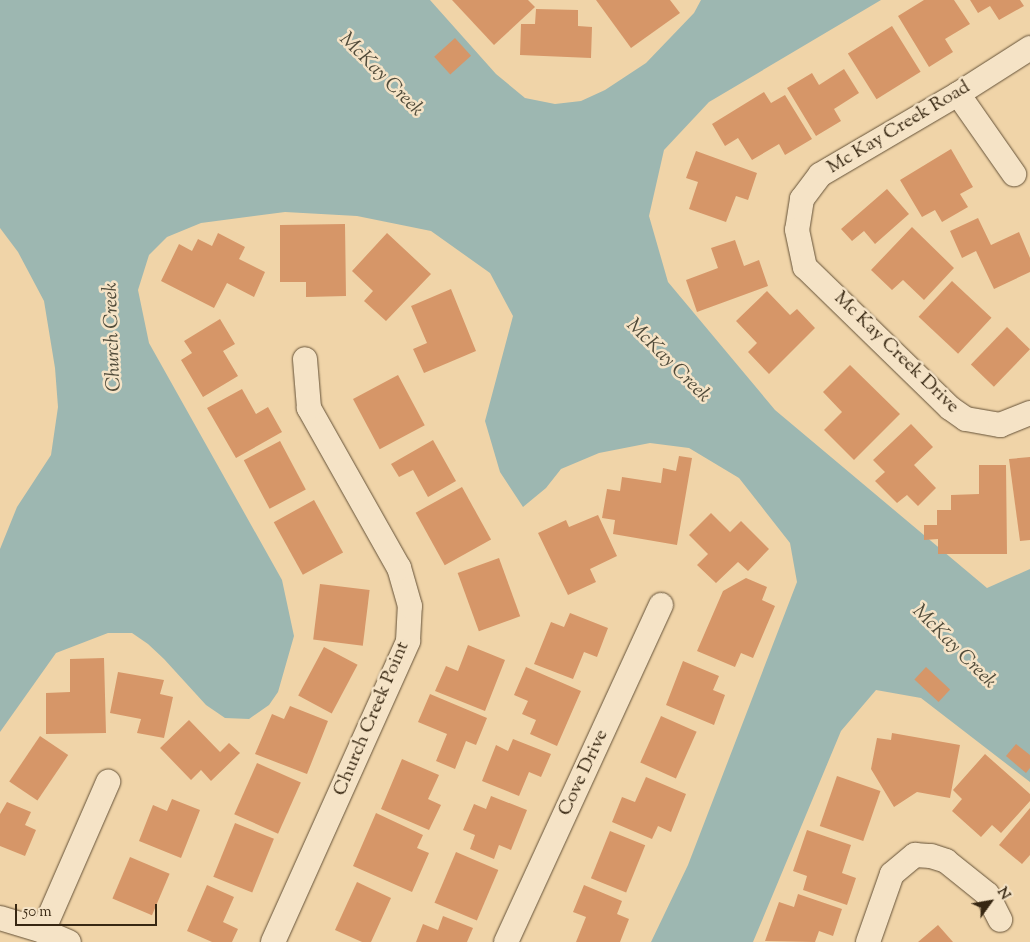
<!DOCTYPE html>
<style>
body{margin:0}
#map{position:relative;width:1030px;height:942px;overflow:hidden;background:#f0d4a8;font-family:"Sorts Mill Goudy",serif}
div>[style]{position:absolute}
.water>*{inset:0;background:#9db7b1}
.building>*{inset:0;background:#d69668;transform-origin:0 0}
.roads{filter:drop-shadow(0 0 1px #655238) drop-shadow(0 0 1px #655238)}
.minor>*{height:24px;margin:-12px;padding:0 12px;transform-origin:12px;border-radius:12px;background:#f5e3c6}
span{translate:-50% -50%;white-space:nowrap;text-align:center;line-height:1.15;-webkit-text-stroke:5px #f5e3c6;paint-order:stroke}
.street-label{font-size:19px;color:#372712}
.water-label{font-size:20px;color:#504b3a;font-style:italic}
.north{position:absolute;left:965px;top:877px;width:50px;height:50px;-webkit-text-stroke:4px #f5e3c6;paint-order:stroke;rotate:58deg;font-size:14px;font-weight:700;line-height:20px;text-align:center;color:#372712}
.north::after{content:'';display:block;margin:auto;width:18px;height:22px;background:#372712;clip-path:polygon(50% 0,100% 100%,50% 72%,0 100%)}
.scale{position:absolute;left:15px;top:904px;width:142px;height:22px;box-sizing:border-box;border:2px solid #372712;border-top:0;padding-left:6px;font-size:15px;line-height:18px;white-space:nowrap;color:#372712;-webkit-text-stroke:4px #f5e3c6;paint-order:stroke}
</style>
<div id="map">
<div class="water">
<div style="clip-path:polygon(0 0,430px 0,496px 74px,525px 98px,555px 104px,581px 101px,605px 90px,646px 63px,694px 13px,701px 0,881px 0,709px 102px,664px 150px,649px 216px,668px 282px,775px 410px,987px 588px,1030px 569px,1030px 782px,921px 698px,876px 690px,841px 731px,753px 942px,651px 942px,688px 865px,797px 582px,790px 543px,739px 478px,689px 448px,650px 443px,599px 453px,561px 469px,546px 488px,523px 507px,500px 472px,485px 421px,513px 316px,490px 273px,431px 231px,357px 216px,285px 212px,201px 223px,167px 237px,149px 255px,138px 290px,149px 343px,282px 580px,294px 636px,278px 692px,269px 705px,249px 719px,225px 718px,206px 705px,164px 659px,148px 644px,132px 633px,108px 633px,56px 653px,0 732px,0 549px,17px 507px,51px 455px,58px 407px,55px 368px,44px 301px,18px 252px,0 228px)"></div>
</div>
<div class="building">
<div style="clip-path:polygon(452px 0,528px 0,535px 7px,494px 45px)"></div>
<div style="clip-path:polygon(596px 0,670px 0,680px 13px,631px 48px)"></div>
<div style="clip-path:polygon(924px 0,954px 0,970px 24px,945px 39px,953px 52px,929px 67px,898px 16px)"></div>
<div style="clip-path:polygon(970px 0,1020px 0,1024px 6px,999px 20px,990px 6px,978px 13px)"></div>
<div style="clip-path:polygon(536px 9px,578px 10px,578px 26px,592px 27px,591px 58px,520px 55px,521px 24px,535px 24px)"></div>
<div style="left:892px;top:26px;width:54px;height:52px;rotate:58deg"></div>
<div style="left:455px;top:38px;width:24px;height:28px;rotate:48deg"></div>
<div style="clip-path:polygon(844px 69px,859px 93px,834px 109px,841px 121px,816px 136px,787px 88px,812px 73px,819px 85px)"></div>
<div style="clip-path:polygon(764px 92px,771px 103px,785px 95px,812px 139px,785px 155px,779px 144px,752px 160px,738px 138px,725px 146px,712px 124px)"></div>
<div style="clip-path:polygon(951px 149px,973px 187px,960px 194px,968px 207px,942px 222px,935px 210px,922px 217px,900px 180px)"></div>
<div style="clip-path:polygon(696px 151px,757px 173px,748px 200px,736px 196px,726px 222px,689px 209px,698px 182px,686px 178px)"></div>
<div style="clip-path:polygon(887px 189px,909px 214px,875px 244px,864px 231px,852px 241px,841px 229px)"></div>
<div style="clip-path:polygon(978px 218px,991px 245px,1019px 232px,1030px 258px,1030px 272px,994px 289px,976px 251px,962px 258px,950px 231px)"></div>
<div style="clip-path:polygon(345px 224px,346px 296px,306px 297px,306px 282px,280px 282px,280px 225px)"></div>
<div style="clip-path:polygon(912px 227px,954px 268px,924px 300px,903px 280px,892px 290px,871px 270px)"></div>
<div style="clip-path:polygon(218px 233px,245px 247px,239px 259px,265px 272px,254px 297px,227px 283px,214px 308px,161px 281px,179px 244px,192px 251px,198px 239px,212px 246px)"></div>
<div style="clip-path:polygon(387px 233px,431px 274px,386px 321px,364px 301px,373px 291px,352px 271px)"></div>
<div style="clip-path:polygon(735px 240px,744px 266px,759px 260px,768px 286px,697px 312px,686px 280px,718px 268px,711px 248px)"></div>
<div style="left:952px;top:281px;width:54px;height:49px;rotate:43deg"></div>
<div style="clip-path:polygon(451px 289px,476px 351px,424px 373px,413px 349px,427px 343px,411px 306px)"></div>
<div style="clip-path:polygon(767px 291px,790px 315px,797px 309px,815px 328px,769px 374px,748px 352px,757px 343px,736px 321px)"></div>
<div style="clip-path:polygon(220px 319px,235px 344px,223px 351px,238px 376px,203px 397px,181px 360px,192px 353px,184px 341px)"></div>
<div style="left:1007px;top:327px;width:32px;height:52px;rotate:44deg"></div>
<div style="clip-path:polygon(850px 365px,900px 414px,854px 460px,824px 430px,842px 412px,823px 392px)"></div>
<div style="left:398px;top:375px;width:57px;height:51px;rotate:62deg"></div>
<div style="clip-path:polygon(242px 389px,256px 414px,268px 407px,282px 432px,236px 458px,207px 408px)"></div>
<div style="clip-path:polygon(911px 424px,933px 447px,914px 465px,936px 488px,918px 506px,907px 495px,897px 503px,875px 481px,885px 472px,873px 460px)"></div>
<div style="clip-path:polygon(433px 440px,456px 481px,428px 497px,413px 470px,399px 477px,391px 464px)"></div>
<div style="left:280px;top:441px;width:55px;height:41px;rotate:62deg"></div>
<div style="clip-path:polygon(679px 456px,692px 458px,677px 545px,613px 534px,615px 520px,602px 518px,607px 489px,620px 491px,622px 477px,661px 483px,663px 468px,676px 471px)"></div>
<div style="clip-path:polygon(1030px 457px,1030px 540px,1020px 541px,1009px 459px)"></div>
<div style="clip-path:polygon(979px 465px,1006px 465px,1007px 554px,938px 554px,938px 539px,924px 540px,924px 525px,937px 525px,937px 510px,951px 510px,951px 495px,979px 494px)"></div>
<div style="left:462px;top:487px;width:60px;height:53px;rotate:61deg"></div>
<div style="left:314px;top:500px;width:60px;height:46px;rotate:61deg"></div>
<div style="clip-path:polygon(711px 513px,730px 532px,741px 521px,769px 549px,748px 571px,738px 562px,716px 583px,697px 565px,708px 554px,689px 535px)"></div>
<div style="clip-path:polygon(598px 515px,617px 556px,590px 569px,596px 582px,568px 595px,538px 533px,566px 520px,569px 527px)"></div>
<div style="left:499px;top:558px;width:62px;height:44px;rotate:70deg"></div>
<div style="clip-path:polygon(746px 578px,767px 587px,762px 600px,775px 606px,753px 658px,741px 653px,735px 667px,697px 651px,723px 591px)"></div>
<div style="left:320px;top:584px;width:50px;height:56px;rotate:7deg"></div>
<div style="clip-path:polygon(570px 613px,608px 628px,597px 657px,584px 652px,573px 679px,534px 664px,551px 622px,564px 627px)"></div>
<div style="clip-path:polygon(468px 645px,505px 660px,485px 711px,435px 691px,446px 666px,458px 671px)"></div>
<div style="left:324px;top:647px;width:38px;height:55px;rotate:28deg"></div>
<div style="clip-path:polygon(104px 658px,106px 733px,46px 734px,46px 693px,70px 692px,70px 659px)"></div>
<div style="clip-path:polygon(683px 661px,719px 676px,713px 690px,725px 695px,714px 725px,666px 705px)"></div>
<div style="clip-path:polygon(526px 667px,581px 691px,557px 746px,530px 734px,536px 720px,522px 714px,528px 701px,514px 695px)"></div>
<div style="left:926px;top:667px;width:33px;height:17px;rotate:43deg"></div>
<div style="clip-path:polygon(118px 672px,164px 680px,160px 694px,173px 697px,164px 738px,137px 733px,141px 719px,110px 713px)"></div>
<div style="clip-path:polygon(430px 694px,487px 718px,476px 745px,466px 741px,455px 769px,436px 761px,447px 734px,418px 722px)"></div>
<div style="clip-path:polygon(290px 706px,328px 721px,307px 774px,255px 754px,272px 714px,284px 719px)"></div>
<div style="left:661px;top:716px;width:39px;height:51px;rotate:24deg"></div>
<div style="clip-path:polygon(189px 720px,220px 752px,229px 743px,240px 753px,211px 781px,201px 770px,191px 780px,160px 748px)"></div>
<div style="clip-path:polygon(892px 733px,960px 745px,950px 798px,917px 792px,894px 807px,871px 769px,877px 738px,891px 740px)"></div>
<div style="left:40px;top:736px;width:34px;height:55px;rotate:34deg"></div>
<div style="clip-path:polygon(513px 739px,551px 754px,541px 777px,529px 772px,519px 796px,482px 781px,496px 745px,508px 751px)"></div>
<div style="clip-path:polygon(1016px 744px,1030px 755px,1030px 768px,1026px 773px,1006px 756px)"></div>
<div style="clip-path:polygon(985px 754px,1030px 794px,1030px 801px,1001px 833px,992px 825px,981px 837px,952px 811px,962px 799px,953px 790px)"></div>
<div style="clip-path:polygon(402px 759px,439px 775px,428px 799px,441px 805px,429px 830px,381px 809px)"></div>
<div style="left:257px;top:763px;width:48px;height:56px;rotate:24deg"></div>
<div style="left:837px;top:776px;width:46px;height:53px;rotate:19deg"></div>
<div style="clip-path:polygon(646px 777px,686px 794px,671px 832px,658px 826px,652px 839px,612px 822px,622px 797px,635px 802px)"></div>
<div style="clip-path:polygon(491px 796px,527px 810px,511px 850px,499px 845px,494px 859px,470px 849px,475px 835px,463px 830px,474px 804px,486px 809px)"></div>
<div style="clip-path:polygon(172px 799px,200px 810px,181px 858px,139px 841px,153px 805px,167px 811px)"></div>
<div style="clip-path:polygon(7px 802px,31px 812px,25px 825px,36px 830px,25px 856px,0 846px,0 814px)"></div>
<div style="clip-path:polygon(1030px 808px,1030px 855px,1022px 864px,999px 845px)"></div>
<div style="clip-path:polygon(376px 813px,423px 835px,417px 848px,429px 853px,412px 892px,353px 866px)"></div>
<div style="left:235px;top:823px;width:42px;height:58px;rotate:22deg"></div>
<div style="clip-path:polygon(807px 830px,851px 845px,842px 873px,856px 878px,847px 905px,803px 890px,807px 876px,793px 871px)"></div>
<div style="left:610px;top:831px;width:38px;height:51px;rotate:22deg"></div>
<div style="left:456px;top:852px;width:46px;height:55px;rotate:23deg"></div>
<div style="left:130px;top:857px;width:43px;height:45px;rotate:23deg"></div>
<div style="clip-path:polygon(357px 882px,391px 898px,371px 942px,362px 942px,335px 930px)"></div>
<div style="clip-path:polygon(207px 885px,234px 897px,223px 922px,238px 929px,232px 942px,212px 942px,187px 931px)"></div>
<div style="clip-path:polygon(584px 885px,622px 901px,617px 914px,629px 919px,620px 942px,576px 942px,586px 917px,573px 912px)"></div>
<div style="clip-path:polygon(798px 894px,842px 909px,833px 936px,819px 931px,815px 942px,765px 941px,779px 902px,794px 907px)"></div>
<div style="clip-path:polygon(443px 916px,473px 928px,467px 942px,416px 942px,423px 924px,438px 930px)"></div>
<div style="clip-path:polygon(938px 925px,953px 942px,918px 942px)"></div>
</div>
<div class="roads">
<div class="minor">
<div style="left:1030px;top:48px;width:85px;rotate:147.4deg"></div>
<div style="left:958px;top:94px;width:160px;rotate:149.6deg"></div>
<div style="left:820px;top:175px;width:30px;rotate:127deg"></div>
<div style="left:802px;top:199px;width:31px;rotate:99deg"></div>
<div style="left:797px;top:230px;width:38px;rotate:78deg"></div>
<div style="left:805px;top:267px;width:202px;rotate:44.2deg"></div>
<div style="left:950px;top:408px;width:19px;rotate:35deg"></div>
<div style="left:966px;top:419px;width:35px;rotate:10deg"></div>
<div style="left:1000px;top:425px;width:32px;rotate:-22deg"></div>
<div style="left:958px;top:94px;width:98px;rotate:55deg"></div>
<div style="left:0;top:918px;width:45px;rotate:16.8deg"></div>
<div style="left:43px;top:931px;width:28px;rotate:23deg"></div>
<div style="left:43px;top:931px;width:163px;rotate:-66.4deg"></div>
<div style="left:273px;top:942px;width:330px;rotate:-65.8deg"></div>
<div style="left:408px;top:641px;width:35px;rotate:-87deg"></div>
<div style="left:410px;top:606px;width:40px;rotate:-106deg"></div>
<div style="left:399px;top:568px;width:184px;rotate:-119.4deg"></div>
<div style="left:309px;top:408px;width:49px;rotate:-94.7deg"></div>
<div style="left:506px;top:942px;width:371px;rotate:-65.3deg"></div>
<div style="left:868px;top:942px;width:72px;rotate:-70.6deg"></div>
<div style="left:892px;top:874px;width:30px;rotate:-40deg"></div>
<div style="left:915px;top:855px;width:16px;rotate:4deg"></div>
<div style="left:931px;top:856px;width:16px;rotate:18deg"></div>
<div style="left:946px;top:861px;width:53px;rotate:38.8deg"></div>
<div style="left:987px;top:894px;width:29px;rotate:63deg"></div>
</div>
</div>
<div class="street-label">
<span style="left:899px;top:128px;rotate:-31deg">Mc Kay Creek Road</span>
<span style="left:896px;top:353px;rotate:44deg">Mc Kay Creek Drive</span>
<span style="left:372px;top:719px;rotate:-67deg">Church Creek Point</span>
<span style="left:584px;top:773px;rotate:-65deg">Cove Drive</span>
</div>
<div class="water-label">
<span style="left:381px;top:75px;rotate:45deg">McKay Creek</span>
<span style="left:113px;top:337px;rotate:-92deg">Church Creek</span>
<span style="left:668px;top:361px;rotate:45deg">McKay Creek</span>
<span style="left:954px;top:647px;rotate:45deg">McKay Creek</span>
</div>
<div class="north">N</div>
<div class="scale">50 m</div>
</div>
